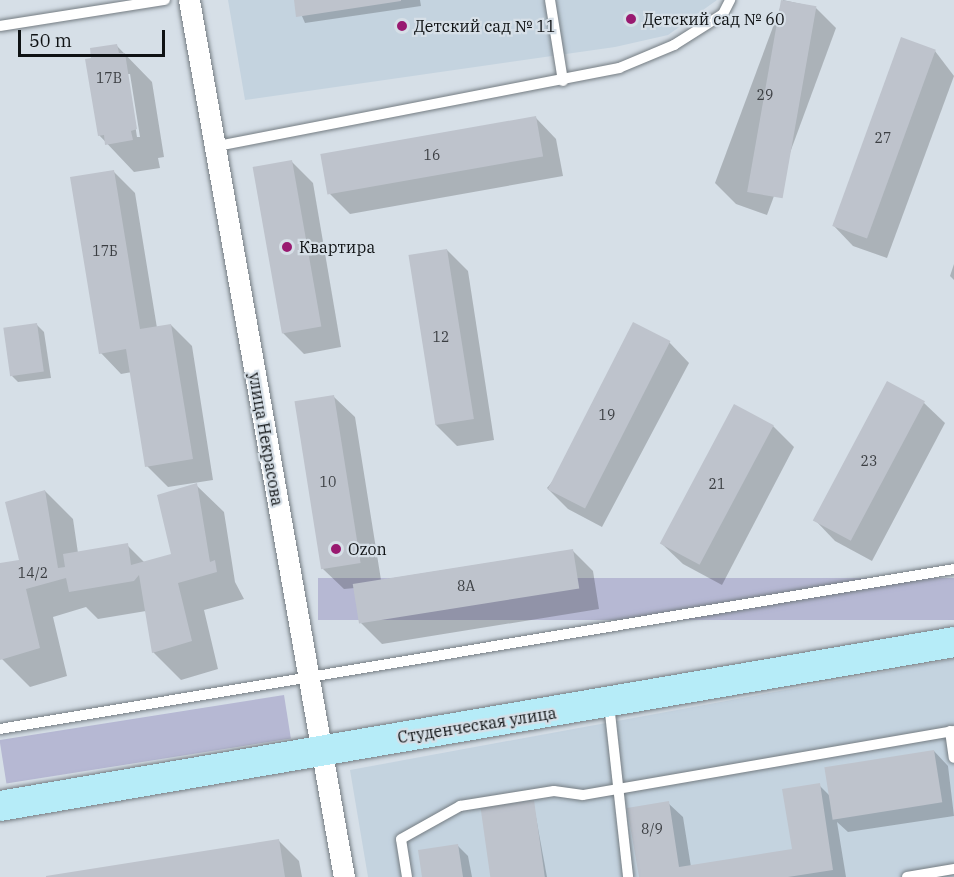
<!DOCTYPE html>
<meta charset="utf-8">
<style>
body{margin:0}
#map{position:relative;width:954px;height:877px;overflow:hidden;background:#d6dfe7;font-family:"IBM Plex Serif",serif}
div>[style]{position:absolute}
.built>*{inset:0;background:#c4d3df}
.green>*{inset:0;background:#b6b8d3;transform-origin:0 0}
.shadow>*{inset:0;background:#0003}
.building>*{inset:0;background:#bec3cc;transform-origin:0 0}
.roads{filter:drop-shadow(0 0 2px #747c82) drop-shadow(0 0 2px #747c82)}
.lane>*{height:10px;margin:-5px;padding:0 5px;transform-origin:5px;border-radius:5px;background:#fff}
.street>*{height:21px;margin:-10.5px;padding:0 10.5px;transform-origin:10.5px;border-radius:10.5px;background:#fff}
.secondary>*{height:30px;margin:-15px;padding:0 15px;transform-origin:15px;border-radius:15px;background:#b6ecf8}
.dots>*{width:16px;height:16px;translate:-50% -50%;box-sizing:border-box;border:3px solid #d6dfe7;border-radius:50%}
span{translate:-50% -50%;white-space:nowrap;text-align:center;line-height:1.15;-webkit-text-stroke:4.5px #d6dfe7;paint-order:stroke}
.number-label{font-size:14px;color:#3b3e42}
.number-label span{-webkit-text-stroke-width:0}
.poi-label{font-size:16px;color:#0f1214}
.left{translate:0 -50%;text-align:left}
.street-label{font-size:16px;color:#0f1214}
.scale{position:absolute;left:18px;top:30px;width:147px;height:27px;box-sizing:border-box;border:3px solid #0f1214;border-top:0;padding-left:8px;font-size:18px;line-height:21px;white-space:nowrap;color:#0f1214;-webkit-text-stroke:4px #d6dfe7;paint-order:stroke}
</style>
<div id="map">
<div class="built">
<div style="clip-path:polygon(228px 0,717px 0,668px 35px,615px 47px,245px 100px)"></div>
<div style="clip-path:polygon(954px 659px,954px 877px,368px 877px,350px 770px)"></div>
</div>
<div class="green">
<div style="left:954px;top:578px;width:42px;height:636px;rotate:90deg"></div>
<div style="left:284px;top:695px;width:44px;height:288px;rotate:81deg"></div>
</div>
<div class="shadow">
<div style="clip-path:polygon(295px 0,420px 0,421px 6px,305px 23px)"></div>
<div style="clip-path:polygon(783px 0,815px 7px,836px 28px,767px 215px,736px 204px,715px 183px)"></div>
<div style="clip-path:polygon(evenodd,117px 46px,152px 82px,164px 157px,158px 158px,160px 168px,134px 172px,99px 135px,117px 46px,127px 74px,130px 74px,140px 137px,137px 137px,127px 74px)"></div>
<div style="clip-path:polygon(935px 51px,954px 76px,887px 258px,853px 246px,833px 225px)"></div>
<div style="clip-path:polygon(536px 118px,556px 139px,563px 176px,350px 214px,329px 193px)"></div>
<div style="clip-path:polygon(292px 162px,313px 183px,341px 347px,304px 354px,283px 333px)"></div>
<div style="clip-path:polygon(114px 172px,135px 193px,157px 328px,171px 325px,192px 346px,213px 480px,168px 487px,147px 466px,132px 372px,121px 374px,101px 353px)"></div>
<div style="clip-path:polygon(447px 250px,468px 271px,494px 440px,457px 446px,436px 425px)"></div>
<div style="clip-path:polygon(954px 264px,954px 280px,950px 276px)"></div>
<div style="clip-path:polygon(37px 325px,44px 332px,51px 378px,18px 382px,11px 375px)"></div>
<div style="clip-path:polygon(669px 342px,689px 363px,602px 527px,568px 509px,547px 488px)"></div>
<div style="clip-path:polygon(888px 383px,924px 403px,945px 423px,872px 561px,835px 541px,815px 520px)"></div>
<div style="clip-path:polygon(334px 397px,355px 417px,381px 580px,572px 550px,593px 571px,599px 609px,382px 644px,361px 623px,355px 588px,344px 589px,323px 569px)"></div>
<div style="clip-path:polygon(734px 406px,773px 426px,794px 447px,722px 585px,683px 564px,662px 544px)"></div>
<div style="clip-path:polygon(196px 485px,224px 512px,235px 582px,244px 599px,204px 610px,218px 669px,181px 680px,153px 652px,146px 611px,98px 619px,86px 607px,53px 617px,67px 676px,30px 687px,2px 659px,0 565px,21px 561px,45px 491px,73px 519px,78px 553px,127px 545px,146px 564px,173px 555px)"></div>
<div style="clip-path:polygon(934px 751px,948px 766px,954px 816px,848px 832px,837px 822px,846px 877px,640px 877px,668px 803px,683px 817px,691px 867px,794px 851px,819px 785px,830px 796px)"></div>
<div style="clip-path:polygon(533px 801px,547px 877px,493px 877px)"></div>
<div style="clip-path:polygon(278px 840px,299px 861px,302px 877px,48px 877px)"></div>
<div style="clip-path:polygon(457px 845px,468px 856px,472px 877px,424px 877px)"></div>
</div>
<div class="building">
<div style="clip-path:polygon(294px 0,401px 0,401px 1px,296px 17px)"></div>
<div style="left:781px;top:0;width:36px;height:195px;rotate:10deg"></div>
<div style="left:901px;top:37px;width:37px;height:201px;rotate:20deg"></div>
<div style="clip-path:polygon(117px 44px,119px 53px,125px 53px,137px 129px,131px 131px,133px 140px,105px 145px,104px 135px,98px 136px,85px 59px,91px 58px,90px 48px)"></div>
<div style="left:536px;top:116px;width:41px;height:219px;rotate:80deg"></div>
<div style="left:292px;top:160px;width:169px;height:40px;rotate:80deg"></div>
<div style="clip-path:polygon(114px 170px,140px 329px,171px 324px,193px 459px,145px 467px,126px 349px,99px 354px,70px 177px)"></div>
<div style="left:447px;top:249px;width:172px;height:39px;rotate:81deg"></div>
<div style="left:633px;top:322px;width:42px;height:188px;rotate:27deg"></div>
<div style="left:37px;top:323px;width:49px;height:34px;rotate:82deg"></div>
<div style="left:887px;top:381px;width:43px;height:158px;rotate:28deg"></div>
<div style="left:334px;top:395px;width:170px;height:40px;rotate:81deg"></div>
<div style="left:734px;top:404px;width:45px;height:158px;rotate:28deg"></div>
<div style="clip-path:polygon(197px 483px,210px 562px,215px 560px,217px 572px,178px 583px,192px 641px,152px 653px,139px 575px,134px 581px,69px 592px,66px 578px,26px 589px,40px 648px,0 660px,0 563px,19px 560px,5px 502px,45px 490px,58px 568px,65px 567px,63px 554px,128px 543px,131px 565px,171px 554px,157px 495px)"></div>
<div style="left:573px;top:549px;width:40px;height:223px;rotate:81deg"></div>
<div style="left:934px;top:750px;width:53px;height:111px;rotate:81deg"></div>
<div style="clip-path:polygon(820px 783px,833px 870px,788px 877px,639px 877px,627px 808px,669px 801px,679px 867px,792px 849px,782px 789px)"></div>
<div style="left:534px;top:800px;width:78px;height:54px;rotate:82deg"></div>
<div style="clip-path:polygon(279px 839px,285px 877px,46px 877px,46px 876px)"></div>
<div style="clip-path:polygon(458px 844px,463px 877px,422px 877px,418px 850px)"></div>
</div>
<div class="roads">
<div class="lane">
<div style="left:550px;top:0;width:82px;rotate:80.9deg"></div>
<div style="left:0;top:26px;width:167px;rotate:-9deg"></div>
<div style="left:218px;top:146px;width:409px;rotate:-11deg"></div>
<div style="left:619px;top:68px;width:60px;rotate:-22.7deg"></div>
<div style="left:674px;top:45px;width:58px;rotate:-32.3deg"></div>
<div style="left:723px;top:14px;width:16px;rotate:-63deg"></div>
<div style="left:609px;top:704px;width:174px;rotate:83.7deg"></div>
<div style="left:0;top:729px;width:967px;rotate:-9.52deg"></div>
<div style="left:950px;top:731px;width:27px;rotate:82deg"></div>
<div style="left:407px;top:877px;width:38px;rotate:-99deg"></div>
<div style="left:401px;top:839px;width:68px;rotate:-29.2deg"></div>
<div style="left:460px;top:806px;width:95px;rotate:-9.1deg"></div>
<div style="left:554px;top:791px;width:29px;rotate:8deg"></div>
<div style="left:583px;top:795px;width:376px;rotate:-9.8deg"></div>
<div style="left:907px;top:877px;width:48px;rotate:-9.7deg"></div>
</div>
<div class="street">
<div style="left:189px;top:0;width:891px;rotate:79.98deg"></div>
</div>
<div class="secondary">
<div style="left:0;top:806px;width:968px;rotate:-9.75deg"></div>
</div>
</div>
<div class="dots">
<div style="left:631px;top:19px;background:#991970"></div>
<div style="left:402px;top:26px;background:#991970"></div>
<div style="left:287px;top:247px;background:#991970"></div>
<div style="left:336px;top:549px;background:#991970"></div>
</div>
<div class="number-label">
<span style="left:109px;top:78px">17В</span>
<span style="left:765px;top:95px">29</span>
<span style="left:883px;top:138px">27</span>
<span style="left:432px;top:155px">16</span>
<span style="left:105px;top:251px">17Б</span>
<span style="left:441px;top:337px">12</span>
<span style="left:607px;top:415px">19</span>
<span style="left:869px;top:461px">23</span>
<span style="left:328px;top:482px">10</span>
<span style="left:717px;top:484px">21</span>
<span style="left:33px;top:573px">14/2</span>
<span style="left:466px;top:586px">8А</span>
<span style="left:652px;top:829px">8/9</span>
</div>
<div class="poi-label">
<span class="left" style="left:643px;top:19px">Детский сад № 60</span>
<span class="left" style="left:414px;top:26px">Детский сад № 11</span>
<span class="left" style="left:299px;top:247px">Квартира</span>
<span class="left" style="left:348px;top:549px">Ozon</span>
</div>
<div class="street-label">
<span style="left:266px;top:439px;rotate:80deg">улица Некрасова</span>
<span style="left:477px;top:725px;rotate:-9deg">Студенческая улица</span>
</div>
<div class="scale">50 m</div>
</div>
